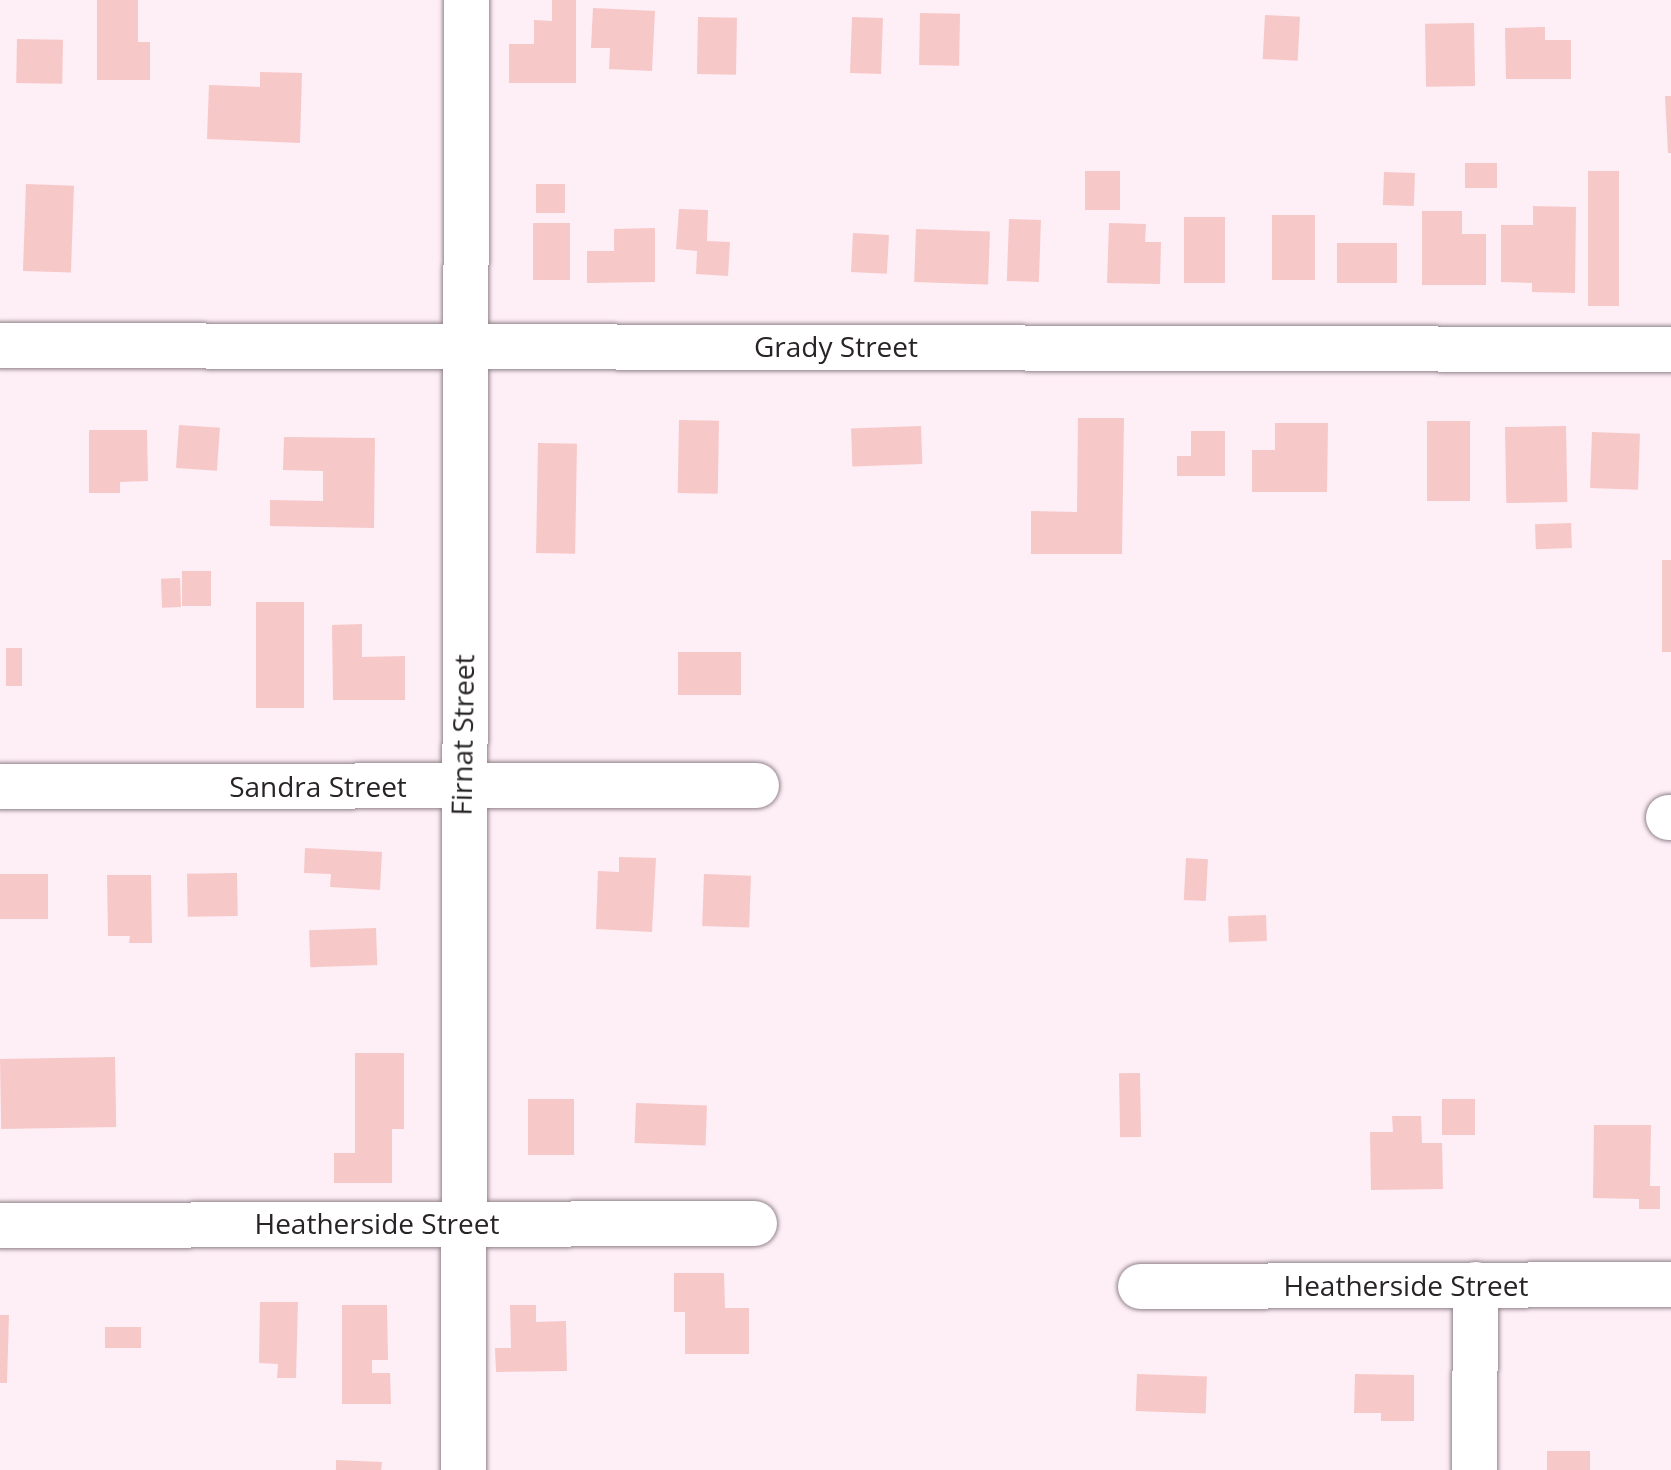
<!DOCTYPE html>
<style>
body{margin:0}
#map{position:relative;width:1671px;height:1470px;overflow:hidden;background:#feeef6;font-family:"Open Sans",sans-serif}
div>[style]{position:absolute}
.building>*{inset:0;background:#f7c8c8;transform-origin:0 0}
.roads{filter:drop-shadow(0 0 2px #92848b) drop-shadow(0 0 2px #92848b)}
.minor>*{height:45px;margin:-22.5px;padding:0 22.5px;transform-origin:22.5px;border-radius:22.5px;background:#fff}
span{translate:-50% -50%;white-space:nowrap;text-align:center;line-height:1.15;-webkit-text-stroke:9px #fff;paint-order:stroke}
.street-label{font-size:28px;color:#282326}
</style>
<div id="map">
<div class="building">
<div style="clip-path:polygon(97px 0,138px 0,138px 42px,150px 42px,150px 80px,97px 80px)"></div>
<div style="clip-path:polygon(552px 0,576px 0,576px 83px,509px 83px,509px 44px,534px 44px,534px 20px,552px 21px)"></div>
<div style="clip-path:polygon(593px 8px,655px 11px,652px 71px,609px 69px,610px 48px,591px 48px)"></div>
<div style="left:920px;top:13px;width:40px;height:52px;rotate:1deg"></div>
<div style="left:1265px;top:15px;width:35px;height:44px;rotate:3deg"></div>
<div style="left:698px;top:17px;width:39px;height:57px;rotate:1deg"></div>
<div style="left:852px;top:17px;width:31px;height:56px;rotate:2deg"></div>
<div style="left:1474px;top:23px;width:63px;height:49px;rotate:89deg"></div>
<div style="clip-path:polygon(1545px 27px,1545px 40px,1571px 40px,1571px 79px,1506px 79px,1505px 28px)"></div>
<div style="left:17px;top:39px;width:46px;height:44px;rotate:1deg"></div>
<div style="clip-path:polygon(260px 72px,302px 73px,300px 143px,207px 139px,209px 85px,260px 87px)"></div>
<div style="clip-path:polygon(1665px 96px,1671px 96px,1671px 153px,1668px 153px)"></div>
<div style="left:1465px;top:163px;width:32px;height:25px"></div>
<div style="left:1085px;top:171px;width:35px;height:39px"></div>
<div style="left:1588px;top:171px;width:31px;height:135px"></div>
<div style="left:1384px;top:172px;width:31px;height:33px;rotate:2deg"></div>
<div style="left:26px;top:184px;width:48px;height:87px;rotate:2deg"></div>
<div style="left:565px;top:184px;width:29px;height:29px;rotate:90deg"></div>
<div style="clip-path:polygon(1533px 206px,1576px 207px,1575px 293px,1532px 292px,1532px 283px,1501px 282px,1501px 225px,1533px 225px)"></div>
<div style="clip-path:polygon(679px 209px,708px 210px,707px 241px,730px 242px,728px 276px,696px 274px,697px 251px,676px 249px)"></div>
<div style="clip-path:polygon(1422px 211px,1462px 211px,1462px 234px,1486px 234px,1486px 285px,1422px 285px)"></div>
<div style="left:1272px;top:215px;width:43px;height:65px"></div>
<div style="left:1184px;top:217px;width:41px;height:66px"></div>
<div style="left:1009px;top:219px;width:32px;height:62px;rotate:2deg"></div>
<div style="left:533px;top:223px;width:37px;height:57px"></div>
<div style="clip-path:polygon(1109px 223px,1146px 224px,1145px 242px,1161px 242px,1160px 284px,1107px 283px)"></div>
<div style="clip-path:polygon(655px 228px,655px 282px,587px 283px,587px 251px,614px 251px,614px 229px)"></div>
<div style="left:916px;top:229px;width:74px;height:53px;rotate:2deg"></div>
<div style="left:853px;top:233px;width:36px;height:39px;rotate:3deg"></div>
<div style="left:1397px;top:243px;width:40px;height:60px;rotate:90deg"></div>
<div style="clip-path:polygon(1078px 418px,1124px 418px,1122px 554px,1031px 554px,1031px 511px,1077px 512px)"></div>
<div style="left:679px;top:420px;width:40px;height:73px;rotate:1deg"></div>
<div style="left:1427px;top:421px;width:43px;height:80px"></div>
<div style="clip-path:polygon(1275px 423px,1328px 423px,1327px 492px,1252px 492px,1252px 450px,1275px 450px)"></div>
<div style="left:179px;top:425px;width:41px;height:43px;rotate:4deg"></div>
<div style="left:921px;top:426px;width:38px;height:70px;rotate:88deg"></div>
<div style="left:1566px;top:426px;width:76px;height:61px;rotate:89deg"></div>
<div style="clip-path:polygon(89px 430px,147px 430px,148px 481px,120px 482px,120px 493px,89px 493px)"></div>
<div style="clip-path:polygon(1191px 431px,1225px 431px,1225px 476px,1177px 476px,1177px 456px,1191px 456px)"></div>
<div style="left:1592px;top:432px;width:48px;height:56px;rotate:2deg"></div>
<div style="clip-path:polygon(284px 437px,375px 438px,374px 528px,270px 526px,270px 500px,323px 501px,323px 471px,283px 470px)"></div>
<div style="left:538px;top:443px;width:39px;height:110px;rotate:1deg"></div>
<div style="left:1571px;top:523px;width:25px;height:36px;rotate:88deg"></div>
<div style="left:1662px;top:560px;width:9px;height:92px"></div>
<div style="left:211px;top:571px;width:35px;height:29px;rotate:90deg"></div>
<div style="left:180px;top:578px;width:29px;height:19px;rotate:88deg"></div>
<div style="left:256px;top:602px;width:48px;height:106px"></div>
<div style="clip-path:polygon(362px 624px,362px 657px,405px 656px,405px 700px,333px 700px,332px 625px)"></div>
<div style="left:6px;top:648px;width:16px;height:38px"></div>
<div style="left:678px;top:652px;width:63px;height:43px"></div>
<div style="clip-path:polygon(305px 848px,382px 852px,380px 890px,330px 887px,331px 874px,304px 873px)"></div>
<div style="clip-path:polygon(619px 857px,656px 858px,652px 932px,596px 929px,598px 871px,619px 872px)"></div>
<div style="left:1186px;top:858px;width:22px;height:42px;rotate:3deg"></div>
<div style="left:237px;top:873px;width:43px;height:50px;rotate:89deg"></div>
<div style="left:0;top:874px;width:48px;height:45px"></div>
<div style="left:704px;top:874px;width:47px;height:52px;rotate:2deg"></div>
<div style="clip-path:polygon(107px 875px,151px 875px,152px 943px,129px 943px,130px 936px,108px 936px)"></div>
<div style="left:1266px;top:915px;width:26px;height:38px;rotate:88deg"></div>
<div style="left:376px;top:928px;width:37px;height:67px;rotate:88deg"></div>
<div style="clip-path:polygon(355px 1053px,404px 1053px,404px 1129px,392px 1129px,392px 1183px,334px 1183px,334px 1153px,355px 1153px)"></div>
<div style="left:115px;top:1057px;width:70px;height:115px;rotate:89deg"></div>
<div style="left:1140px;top:1073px;width:64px;height:21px;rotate:89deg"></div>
<div style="left:574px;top:1099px;width:56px;height:46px;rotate:90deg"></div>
<div style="left:1442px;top:1099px;width:33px;height:36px"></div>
<div style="left:636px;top:1103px;width:71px;height:40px;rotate:2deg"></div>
<div style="clip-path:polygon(1392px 1116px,1421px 1116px,1422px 1143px,1442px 1143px,1443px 1189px,1371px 1190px,1370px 1132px,1393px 1132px)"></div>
<div style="clip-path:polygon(1594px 1125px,1651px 1125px,1650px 1186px,1660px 1186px,1660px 1209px,1639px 1209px,1639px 1199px,1593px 1198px)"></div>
<div style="clip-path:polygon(674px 1273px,724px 1273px,725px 1308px,749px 1308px,749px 1354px,685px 1354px,685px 1312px,674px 1312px)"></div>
<div style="clip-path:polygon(260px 1302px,298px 1302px,296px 1378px,277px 1378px,278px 1364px,259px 1363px)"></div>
<div style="clip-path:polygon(342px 1305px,387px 1305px,388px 1360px,372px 1360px,372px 1373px,390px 1373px,391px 1404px,342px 1404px)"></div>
<div style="clip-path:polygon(510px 1305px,536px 1305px,536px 1322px,566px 1321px,567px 1371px,496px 1372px,495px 1348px,511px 1348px)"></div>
<div style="clip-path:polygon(0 1315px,9px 1315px,7px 1383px,0 1383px)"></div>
<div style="left:105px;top:1327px;width:36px;height:21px"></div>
<div style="left:1137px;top:1374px;width:70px;height:37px;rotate:2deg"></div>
<div style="clip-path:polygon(1355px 1374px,1414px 1375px,1414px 1421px,1381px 1421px,1381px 1413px,1354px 1413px)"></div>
<div style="left:1590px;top:1451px;width:19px;height:43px;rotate:90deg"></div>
<div style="clip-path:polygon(336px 1460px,382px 1462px,381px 1470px,336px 1470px)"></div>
</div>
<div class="roads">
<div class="minor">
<div style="left:0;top:345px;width:1671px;rotate:0.14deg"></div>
<div style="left:0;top:786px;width:756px;rotate:-0.08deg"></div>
<div style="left:1668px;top:817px;width:3px"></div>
<div style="left:0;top:1225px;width:754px;rotate:-0.15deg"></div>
<div style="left:1140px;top:1286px;width:531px;rotate:-0.22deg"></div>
<div style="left:463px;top:1470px;width:1470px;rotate:-89.88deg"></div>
<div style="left:1474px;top:1470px;width:186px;rotate:-89.7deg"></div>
</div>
</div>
<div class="street-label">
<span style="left:836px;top:346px">Grady Street</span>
<span style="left:462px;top:735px;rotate:-89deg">Firnat Street</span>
<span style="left:318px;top:786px">Sandra Street</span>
<span style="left:377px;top:1223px">Heatherside Street</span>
<span style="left:1406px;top:1285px">Heatherside Street</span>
</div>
</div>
